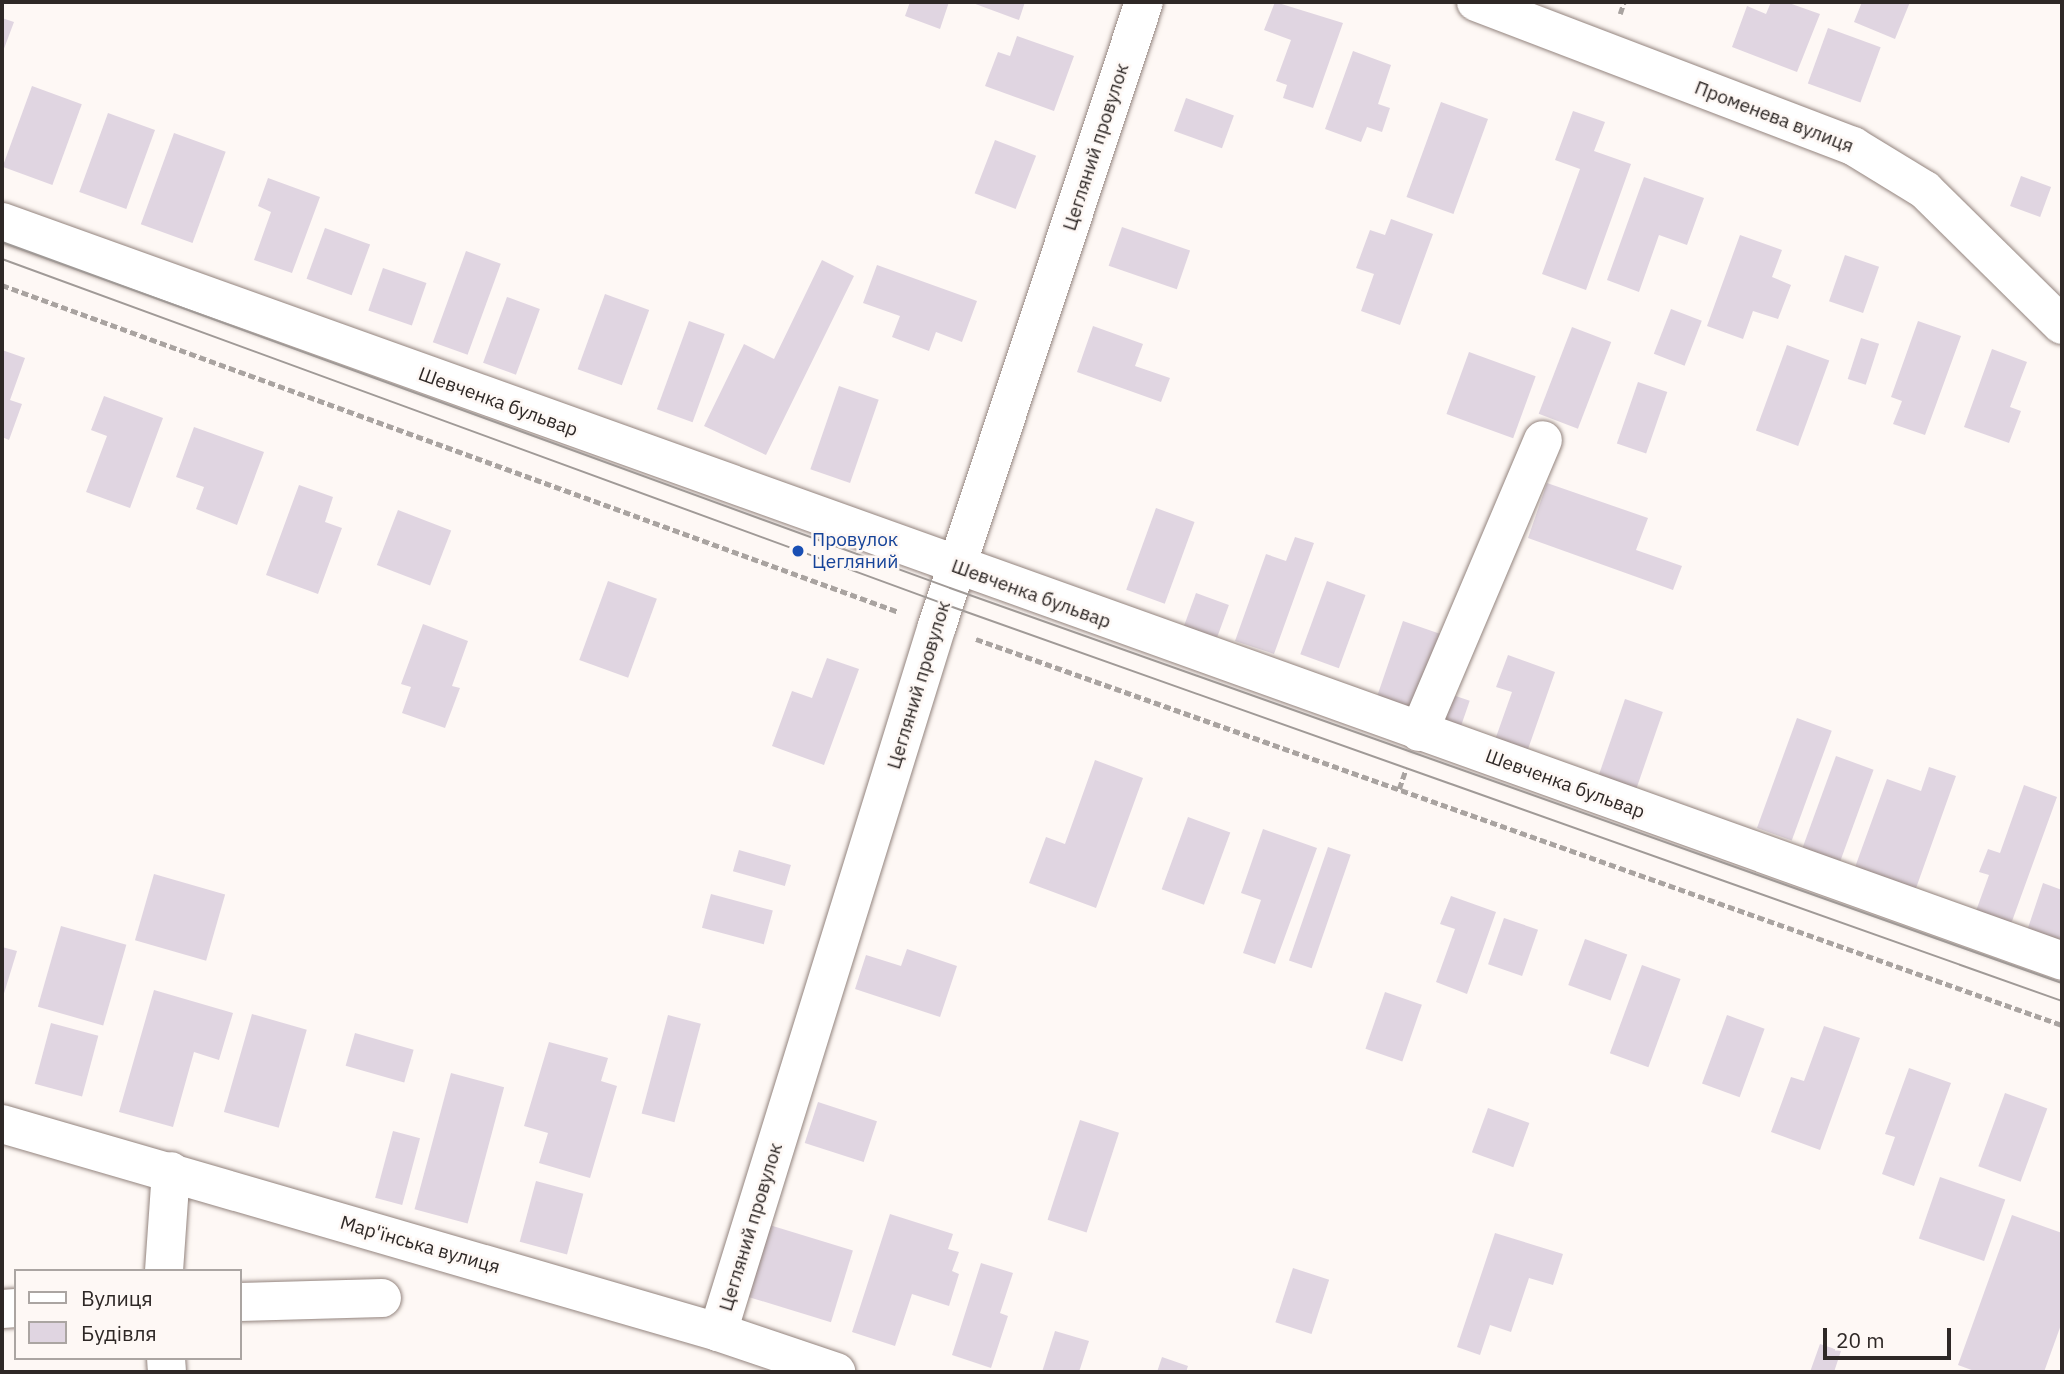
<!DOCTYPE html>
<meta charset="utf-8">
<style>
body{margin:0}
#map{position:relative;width:2064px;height:1374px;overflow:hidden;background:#fef8f5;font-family:"IBM Plex Sans",sans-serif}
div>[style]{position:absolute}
.building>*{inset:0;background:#e0d5e1;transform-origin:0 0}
.path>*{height:4.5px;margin-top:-2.25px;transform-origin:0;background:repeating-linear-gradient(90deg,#a9a3a0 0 7px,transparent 0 10.5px)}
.roads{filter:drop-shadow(0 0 2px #93847e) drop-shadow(0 0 2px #93847e)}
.minor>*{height:38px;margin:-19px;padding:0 19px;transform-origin:19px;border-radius:19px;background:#fff}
.tram>*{height:2px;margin:-1px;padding:0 1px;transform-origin:1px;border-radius:1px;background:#a09a97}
.dots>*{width:19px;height:19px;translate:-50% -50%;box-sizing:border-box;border:4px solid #fef8f5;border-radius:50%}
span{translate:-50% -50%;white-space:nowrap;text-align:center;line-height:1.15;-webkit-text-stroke:5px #fef8f5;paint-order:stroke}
.street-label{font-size:19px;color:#2e2826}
.transit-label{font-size:19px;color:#164399}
.left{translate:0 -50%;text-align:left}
.frame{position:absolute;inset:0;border:4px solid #2e2826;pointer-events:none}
.legend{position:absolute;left:14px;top:1269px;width:228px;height:91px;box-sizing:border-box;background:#fef8f5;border:2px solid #aba5a2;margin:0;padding:9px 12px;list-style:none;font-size:21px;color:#2e2826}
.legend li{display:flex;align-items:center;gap:14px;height:35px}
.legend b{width:35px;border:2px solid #aba5a2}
.scale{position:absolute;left:1823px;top:1328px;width:128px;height:32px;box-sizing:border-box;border:4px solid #2e2826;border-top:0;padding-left:9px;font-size:21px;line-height:24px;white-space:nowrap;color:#2e2826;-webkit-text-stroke:5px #fef8f5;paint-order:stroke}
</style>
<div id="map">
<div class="building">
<div style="clip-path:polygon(910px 2px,949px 2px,940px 29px,905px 16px)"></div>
<div style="clip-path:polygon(970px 2px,1025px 2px,1019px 20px)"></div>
<div style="clip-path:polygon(1275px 2px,1343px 23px,1313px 108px,1283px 98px,1287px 85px,1276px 81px,1291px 40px,1264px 30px)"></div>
<div style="clip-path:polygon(1771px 2px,1786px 2px,1820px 14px,1797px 72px,1732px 47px,1747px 6px,1766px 14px)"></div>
<div style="clip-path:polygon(1862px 2px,1910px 2px,1895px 39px,1854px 22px)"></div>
<div style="clip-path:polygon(2px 18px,14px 22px,2px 54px)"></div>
<div style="left:1828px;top:28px;width:56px;height:59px;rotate:20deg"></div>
<div style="clip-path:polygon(1017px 36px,1074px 56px,1054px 111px,985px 86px,998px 52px,1010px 56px)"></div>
<div style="clip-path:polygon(1353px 51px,1391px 65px,1378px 104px,1390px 108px,1382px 132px,1367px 127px,1361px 142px,1325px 129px)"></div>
<div style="left:32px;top:86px;width:53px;height:86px;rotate:20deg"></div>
<div style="left:1186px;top:98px;width:51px;height:35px;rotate:20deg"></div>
<div style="left:1441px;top:102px;width:50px;height:101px;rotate:20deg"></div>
<div style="clip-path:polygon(1573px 111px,1605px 122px,1594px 151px,1631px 164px,1586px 290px,1542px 274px,1580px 169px,1555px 160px)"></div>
<div style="left:108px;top:113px;width:50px;height:84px;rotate:20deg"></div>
<div style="left:174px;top:133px;width:55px;height:97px;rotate:20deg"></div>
<div style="left:995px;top:140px;width:44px;height:57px;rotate:21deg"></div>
<div style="left:2021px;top:176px;width:32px;height:32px;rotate:20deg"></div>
<div style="clip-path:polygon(1644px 177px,1704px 198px,1687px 245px,1659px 235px,1639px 292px,1607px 280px)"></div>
<div style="clip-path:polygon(268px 178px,320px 197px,292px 273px,254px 260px,271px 212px,258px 206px)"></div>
<div style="clip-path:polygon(1391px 219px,1433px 234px,1400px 325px,1361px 311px,1374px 274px,1356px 268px,1370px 230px,1385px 235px)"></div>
<div style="left:1122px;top:227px;width:72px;height:41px;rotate:19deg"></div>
<div style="left:325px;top:228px;width:48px;height:54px;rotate:20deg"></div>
<div style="clip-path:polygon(1740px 235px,1782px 250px,1772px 277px,1791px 285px,1778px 319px,1753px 311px,1743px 339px,1707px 326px)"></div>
<div style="left:466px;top:251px;width:37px;height:97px;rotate:20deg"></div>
<div style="left:1845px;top:255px;width:36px;height:49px;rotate:19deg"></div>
<div style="clip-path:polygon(822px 260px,854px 276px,766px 455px,704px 426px,744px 344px,774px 359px)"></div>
<div style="clip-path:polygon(877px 265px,977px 301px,962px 342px,936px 332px,929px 351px,892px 337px,900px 316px,863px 303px)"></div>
<div style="left:383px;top:268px;width:46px;height:45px;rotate:19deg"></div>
<div style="left:605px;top:294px;width:47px;height:80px;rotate:20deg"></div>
<div style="left:507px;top:297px;width:35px;height:70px;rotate:20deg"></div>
<div style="left:1671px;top:309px;width:33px;height:48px;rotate:21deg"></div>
<div style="left:689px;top:321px;width:38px;height:94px;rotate:20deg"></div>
<div style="clip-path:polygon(1918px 321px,1961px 336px,1925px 435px,1893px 424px,1902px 401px,1891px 397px)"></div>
<div style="clip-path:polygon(1093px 326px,1143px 344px,1135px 366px,1170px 378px,1161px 402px,1077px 372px)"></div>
<div style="left:1572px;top:327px;width:42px;height:93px;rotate:21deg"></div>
<div style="left:1861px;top:338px;width:19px;height:43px;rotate:18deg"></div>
<div style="left:1787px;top:345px;width:45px;height:91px;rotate:20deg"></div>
<div style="clip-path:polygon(1992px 349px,2027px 362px,2010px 407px,2021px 411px,2009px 443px,1964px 427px)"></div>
<div style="clip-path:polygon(2px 350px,25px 358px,10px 400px,22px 404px,9px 440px,2px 437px)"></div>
<div style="left:1469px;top:352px;width:71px;height:66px;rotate:20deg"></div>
<div style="left:1638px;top:382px;width:31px;height:65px;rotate:19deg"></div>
<div style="left:839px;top:386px;width:42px;height:88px;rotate:19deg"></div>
<div style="clip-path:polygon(104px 396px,163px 418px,130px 508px,86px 492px,107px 436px,91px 430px)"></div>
<div style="clip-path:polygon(194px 427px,264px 452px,237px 525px,196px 509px,204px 487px,176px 477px)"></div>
<div style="clip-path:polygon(1547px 483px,1648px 518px,1636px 550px,1682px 566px,1673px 590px,1528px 538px)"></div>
<div style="clip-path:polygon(299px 485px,333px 497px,325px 522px,342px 528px,318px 594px,266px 575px)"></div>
<div style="left:1156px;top:508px;width:41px;height:87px;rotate:20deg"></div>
<div style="left:398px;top:510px;width:57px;height:59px;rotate:21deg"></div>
<div style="clip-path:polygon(1295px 537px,1314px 543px,1274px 654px,1235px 641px,1266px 554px,1286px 561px)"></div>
<div style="left:608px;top:581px;width:52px;height:84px;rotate:20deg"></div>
<div style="left:1327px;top:581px;width:41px;height:78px;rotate:20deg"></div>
<div style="left:1196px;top:593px;width:35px;height:37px;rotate:20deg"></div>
<div style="left:1403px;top:621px;width:42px;height:84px;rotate:19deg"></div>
<div style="clip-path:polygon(423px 624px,468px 641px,452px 686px,460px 688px,445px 728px,402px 713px,411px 687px,401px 684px)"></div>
<div style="clip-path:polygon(1508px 655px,1555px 672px,1527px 752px,1495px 740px,1512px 692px,1496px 687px)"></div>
<div style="clip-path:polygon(827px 658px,859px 669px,824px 765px,772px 746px,792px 691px,812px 698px)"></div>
<div style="left:1447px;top:693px;width:24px;height:32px;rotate:19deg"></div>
<div style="left:1625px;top:699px;width:40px;height:81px;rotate:19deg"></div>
<div style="left:1797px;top:718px;width:37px;height:117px;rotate:20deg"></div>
<div style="left:1836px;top:756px;width:40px;height:98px;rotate:20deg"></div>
<div style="clip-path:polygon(1095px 760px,1143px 778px,1096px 908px,1029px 883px,1046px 837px,1065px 844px)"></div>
<div style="clip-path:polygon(1929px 767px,1956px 776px,1915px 891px,1854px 870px,1887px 779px,1921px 791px)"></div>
<div style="clip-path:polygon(2024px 785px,2057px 797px,2011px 924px,1976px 911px,1989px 875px,1979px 872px,1988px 849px,2000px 853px)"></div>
<div style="left:1188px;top:817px;width:45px;height:77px;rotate:20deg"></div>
<div style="clip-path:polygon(1263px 829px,1317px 848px,1275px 964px,1243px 953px,1261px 900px,1241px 893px)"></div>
<div style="left:1328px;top:847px;width:24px;height:120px;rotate:19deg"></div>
<div style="left:739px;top:850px;width:54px;height:22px;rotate:16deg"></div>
<div style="left:154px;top:874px;width:74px;height:69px;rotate:16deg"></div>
<div style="clip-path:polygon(2043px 883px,2062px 890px,2062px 944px,2027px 931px)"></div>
<div style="left:711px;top:894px;width:64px;height:35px;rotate:15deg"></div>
<div style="clip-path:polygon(1451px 896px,1496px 912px,1467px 994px,1436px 982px,1455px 929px,1440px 924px)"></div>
<div style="left:1504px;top:918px;width:36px;height:49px;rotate:19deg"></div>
<div style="left:61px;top:926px;width:68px;height:84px;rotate:16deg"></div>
<div style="left:1585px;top:939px;width:45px;height:49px;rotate:20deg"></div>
<div style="clip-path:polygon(2px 947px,17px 951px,2px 1000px)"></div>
<div style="clip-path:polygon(907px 949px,957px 966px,940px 1017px,855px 989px,866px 955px,901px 966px)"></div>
<div style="left:1642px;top:965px;width:41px;height:94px;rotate:20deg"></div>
<div style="clip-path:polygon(154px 990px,233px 1013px,219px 1060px,194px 1052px,173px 1127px,119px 1112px)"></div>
<div style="left:1385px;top:992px;width:39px;height:60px;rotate:19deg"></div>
<div style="left:252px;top:1014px;width:57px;height:102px;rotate:16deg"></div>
<div style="left:668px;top:1015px;width:34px;height:102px;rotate:15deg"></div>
<div style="left:1727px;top:1015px;width:40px;height:73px;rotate:20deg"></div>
<div style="left:51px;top:1023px;width:49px;height:63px;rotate:15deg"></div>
<div style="clip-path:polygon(1824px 1026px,1860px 1038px,1820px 1150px,1771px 1132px,1791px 1077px,1804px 1081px)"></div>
<div style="left:355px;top:1033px;width:61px;height:34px;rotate:16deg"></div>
<div style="clip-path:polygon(549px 1042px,608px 1058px,601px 1081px,617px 1086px,590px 1178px,539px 1163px,548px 1133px,524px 1126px)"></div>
<div style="clip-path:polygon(1909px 1068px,1951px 1083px,1914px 1186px,1882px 1174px,1895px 1137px,1885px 1134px)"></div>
<div style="left:451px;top:1073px;width:55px;height:141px;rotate:15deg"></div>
<div style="left:2005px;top:1093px;width:45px;height:78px;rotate:20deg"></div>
<div style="left:818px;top:1102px;width:62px;height:43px;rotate:18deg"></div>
<div style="left:1488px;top:1108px;width:44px;height:47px;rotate:20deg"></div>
<div style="left:1080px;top:1120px;width:41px;height:105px;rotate:18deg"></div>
<div style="left:393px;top:1131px;width:28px;height:69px;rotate:15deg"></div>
<div style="left:1940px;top:1177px;width:69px;height:65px;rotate:19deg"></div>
<div style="left:536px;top:1181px;width:49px;height:63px;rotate:15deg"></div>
<div style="clip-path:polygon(890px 1214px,953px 1234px,948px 1249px,959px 1252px,952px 1271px,959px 1274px,949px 1306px,912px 1294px,895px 1346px,852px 1332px)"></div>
<div style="clip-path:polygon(2012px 1215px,2062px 1233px,2062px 1322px,2044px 1372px,1977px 1372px,1958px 1365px)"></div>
<div style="left:763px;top:1223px;width:94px;height:75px;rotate:17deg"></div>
<div style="clip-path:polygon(1495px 1233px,1563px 1254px,1553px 1285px,1529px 1278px,1511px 1332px,1490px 1325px,1480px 1355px,1457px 1347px)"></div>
<div style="clip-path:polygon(981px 1263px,1013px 1273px,1000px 1313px,1008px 1316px,991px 1368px,952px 1355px)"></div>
<div style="left:1293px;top:1268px;width:38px;height:57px;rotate:18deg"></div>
<div style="clip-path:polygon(1055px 1331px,1089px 1341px,1079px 1372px,1042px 1372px)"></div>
<div style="clip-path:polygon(1820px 1344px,1841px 1351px,1834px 1372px,1810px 1372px)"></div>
<div style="clip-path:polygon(1162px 1357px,1188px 1366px,1186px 1372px,1157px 1372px)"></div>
</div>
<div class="path">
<div style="left:1620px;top:14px;width:13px;rotate:-72deg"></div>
<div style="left:2px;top:285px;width:955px;rotate:20.03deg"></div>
<div style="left:976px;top:639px;width:1153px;rotate:19.57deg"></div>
<div style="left:1399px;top:789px;width:21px;rotate:-71deg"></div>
</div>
<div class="roads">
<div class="minor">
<div style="left:1476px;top:2px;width:404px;rotate:20.9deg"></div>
<div style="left:1853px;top:146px;width:84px;rotate:31.4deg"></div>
<div style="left:1925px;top:190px;width:192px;rotate:44.6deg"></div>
<div style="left:2px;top:222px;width:2189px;rotate:19.73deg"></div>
<div style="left:1419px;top:732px;width:317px;rotate:-67deg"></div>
<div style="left:2px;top:1124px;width:746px;rotate:16.2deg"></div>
<div style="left:718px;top:1332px;width:125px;rotate:18.7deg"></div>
<div style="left:164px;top:1271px;width:100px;rotate:-86deg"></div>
<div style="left:240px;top:1302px;width:142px;rotate:-1.6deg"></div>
<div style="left:2px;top:1309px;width:14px;rotate:-4deg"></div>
<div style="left:718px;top:1332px;width:739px;rotate:-72.77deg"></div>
<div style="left:937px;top:626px;width:657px;rotate:-71.65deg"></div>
<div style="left:166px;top:1358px;width:14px;rotate:86deg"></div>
</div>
</div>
<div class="tram">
<div style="left:2px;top:242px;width:1009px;rotate:20.05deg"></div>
<div style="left:950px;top:588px;width:1180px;rotate:19.56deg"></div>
<div style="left:2px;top:259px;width:1003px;rotate:20.11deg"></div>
<div style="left:944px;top:604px;width:1186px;rotate:19.55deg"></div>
</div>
<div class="dots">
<div style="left:798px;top:551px;background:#1a4fb4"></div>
</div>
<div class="street-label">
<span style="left:1774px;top:117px;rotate:21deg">Променева вулиця</span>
<span style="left:1096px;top:147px;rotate:-72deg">Цегляний провулок</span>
<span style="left:498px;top:402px;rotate:20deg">Шевченка бульвар</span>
<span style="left:1031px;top:594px;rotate:20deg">Шевченка бульвар</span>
<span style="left:919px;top:685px;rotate:-73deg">Цегляний провулок</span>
<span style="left:1565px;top:784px;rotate:20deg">Шевченка бульвар</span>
<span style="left:751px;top:1227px;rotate:-73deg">Цегляний провулок</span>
<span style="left:420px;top:1245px;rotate:16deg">Мар'їнська вулиця</span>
</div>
<div class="transit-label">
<span class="left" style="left:812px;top:551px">Провулок<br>Цегляний</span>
</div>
<div class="frame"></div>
<ul class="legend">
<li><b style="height:9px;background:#fff"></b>Вулиця</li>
<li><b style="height:19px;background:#e0d5e1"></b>Будівля</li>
</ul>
<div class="scale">20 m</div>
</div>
